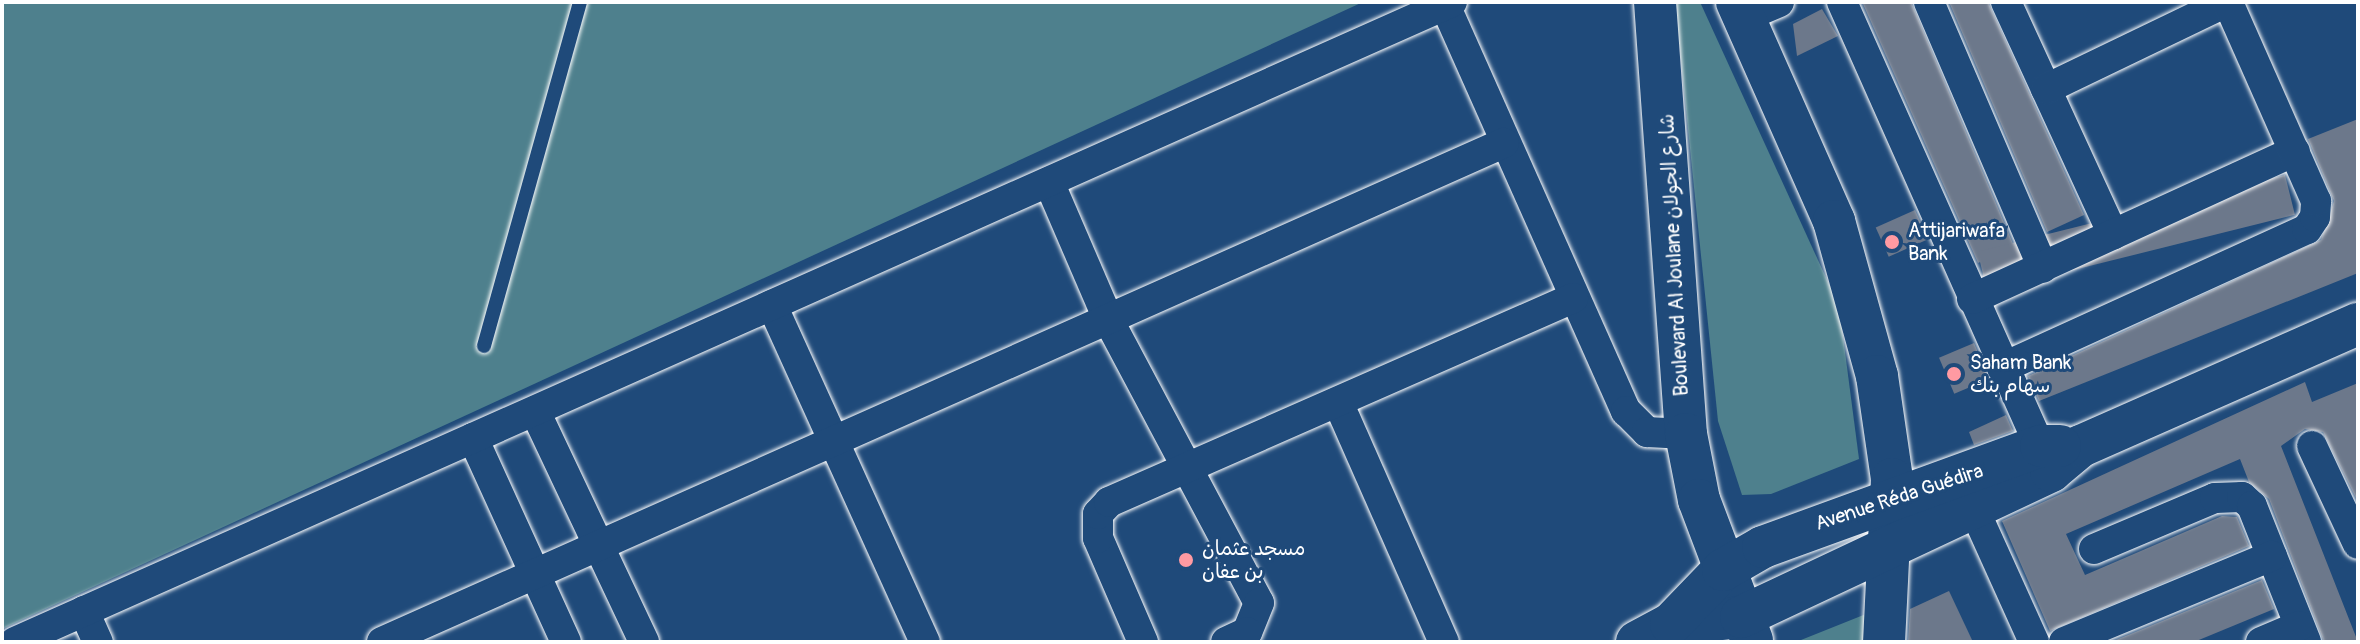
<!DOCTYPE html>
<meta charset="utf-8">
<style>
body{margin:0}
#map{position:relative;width:2360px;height:644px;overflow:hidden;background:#1f4a7a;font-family:Pangolin,"Playpen Sans Arabic",sans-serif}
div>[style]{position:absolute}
.green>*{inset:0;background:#4e808d}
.building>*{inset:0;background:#6c788b;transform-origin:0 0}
.roads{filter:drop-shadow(0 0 2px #fff) drop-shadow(0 0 2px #fff)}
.lane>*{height:14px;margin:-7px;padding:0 7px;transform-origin:7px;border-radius:7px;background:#1f4a7a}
.street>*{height:30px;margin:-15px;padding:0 15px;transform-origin:15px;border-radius:15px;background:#1f4a7a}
.secondary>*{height:42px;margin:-21px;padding:0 21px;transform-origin:21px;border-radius:21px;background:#1f4a7a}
.dots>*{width:22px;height:22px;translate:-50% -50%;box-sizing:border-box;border:4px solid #1f4a7a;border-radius:50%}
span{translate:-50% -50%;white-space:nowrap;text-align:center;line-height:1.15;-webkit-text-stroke:6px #1f4a7a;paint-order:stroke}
.poi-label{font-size:20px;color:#fff}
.left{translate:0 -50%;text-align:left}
.street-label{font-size:20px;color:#fff}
.frame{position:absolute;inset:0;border:4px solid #fff;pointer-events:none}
</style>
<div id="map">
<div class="green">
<div style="clip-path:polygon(2px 2px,1363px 2px,2px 629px)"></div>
<div style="clip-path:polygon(1675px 2px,1700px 2px,1839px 306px,1859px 459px,1771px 494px,1742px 495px,1718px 421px)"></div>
<div style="clip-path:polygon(1866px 614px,1866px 642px,1796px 642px)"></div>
</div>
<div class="building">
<div style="clip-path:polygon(1911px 2px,2014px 246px,1978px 263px,1863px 4px)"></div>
<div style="clip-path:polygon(1949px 2px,1988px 2px,2084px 215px,2047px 232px)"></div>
<div style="clip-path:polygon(1822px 9px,1838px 36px,1797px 56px,1793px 24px)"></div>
<div style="clip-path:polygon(2358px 119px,2358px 273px,2039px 401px,2028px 376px,2321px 240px,2334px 201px,2308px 139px)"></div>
<div style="left:2285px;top:175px;width:41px;height:317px;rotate:76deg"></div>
<div style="left:1915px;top:210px;width:32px;height:43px;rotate:66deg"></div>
<div style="left:1974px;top:343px;width:39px;height:38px;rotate:67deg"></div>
<div style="clip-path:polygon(2305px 382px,2312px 402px,2358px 383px,2358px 502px,2323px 432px,2305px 429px,2281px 446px,2358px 642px,2324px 642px,2269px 499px,2249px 482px,2240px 459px,2066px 534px,2085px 575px,2222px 516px,2237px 517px,2249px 546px,2050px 631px,2002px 521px)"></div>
<div style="clip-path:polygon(2006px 415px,2013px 431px,1974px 445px,1969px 432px)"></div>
<div style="clip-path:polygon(2262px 580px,2274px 609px,2194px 642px,2111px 642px)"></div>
<div style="clip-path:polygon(1949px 591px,1973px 642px,1908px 642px,1910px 609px)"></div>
</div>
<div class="roads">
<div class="lane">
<div style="left:484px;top:346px;width:357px;rotate:-74.4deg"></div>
</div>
<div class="street">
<div style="left:1842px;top:2px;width:507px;rotate:66.01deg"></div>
<div style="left:1929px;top:2px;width:289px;rotate:66.8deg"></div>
<div style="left:2006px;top:2px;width:256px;rotate:65.3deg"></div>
<div style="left:1445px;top:5px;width:445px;rotate:66deg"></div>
<div style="left:1626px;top:411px;width:30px;rotate:45deg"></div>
<div style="left:1647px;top:432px;width:39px;rotate:3deg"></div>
<div style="left:1744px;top:17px;width:38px;rotate:-23deg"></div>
<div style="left:2046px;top:89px;width:201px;rotate:-25.7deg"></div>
<div style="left:1049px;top:182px;width:151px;rotate:66.7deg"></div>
<div style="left:1109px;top:321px;width:319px;rotate:62deg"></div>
<div style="left:1259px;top:603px;width:31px;rotate:112deg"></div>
<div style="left:1247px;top:632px;width:23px;rotate:155deg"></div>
<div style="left:1972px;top:299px;width:355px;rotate:-24.6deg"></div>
<div style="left:772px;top:305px;width:370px;rotate:65.6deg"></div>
<div style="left:2002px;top:368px;width:335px;rotate:-24.5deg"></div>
<div style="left:2307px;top:229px;width:14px;rotate:-56deg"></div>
<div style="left:2315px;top:217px;width:16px;rotate:-86deg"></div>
<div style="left:2316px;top:201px;width:218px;rotate:-113.9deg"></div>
<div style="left:1338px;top:402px;width:262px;rotate:66.2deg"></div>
<div style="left:535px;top:411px;width:255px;rotate:64.7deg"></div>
<div style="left:473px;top:438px;width:224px;rotate:65.5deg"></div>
<div style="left:2312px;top:446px;width:108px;rotate:64.9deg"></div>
<div style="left:1974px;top:509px;width:146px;rotate:65.7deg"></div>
<div style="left:2094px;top:549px;width:131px;rotate:-22.9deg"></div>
<div style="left:2215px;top:498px;width:27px;rotate:-2deg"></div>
<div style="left:2242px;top:497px;width:13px;rotate:42deg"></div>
<div style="left:2252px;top:506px;width:146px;rotate:68.3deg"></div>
<div style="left:84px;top:611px;width:34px;rotate:66deg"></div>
<div style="left:15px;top:642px;width:1573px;rotate:-24.01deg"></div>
<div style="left:382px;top:642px;width:1228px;rotate:-23.98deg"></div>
<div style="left:1143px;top:642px;width:113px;rotate:-113.4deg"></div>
<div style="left:1098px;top:538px;width:24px;rotate:-90deg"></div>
<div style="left:1098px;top:514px;width:16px;rotate:-47deg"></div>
<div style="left:1109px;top:502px;width:507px;rotate:-23.73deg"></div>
<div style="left:2064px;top:642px;width:225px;rotate:-22.5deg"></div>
<div style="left:2261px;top:642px;width:41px;rotate:-22.8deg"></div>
</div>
<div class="secondary">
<div style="left:1655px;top:2px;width:433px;rotate:85.9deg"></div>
<div style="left:1686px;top:434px;width:67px;rotate:78.9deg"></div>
<div style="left:1699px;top:500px;width:150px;rotate:69.3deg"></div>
<div style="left:1737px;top:2px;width:240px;rotate:66.1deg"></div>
<div style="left:1834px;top:221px;width:161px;rotate:74.5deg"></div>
<div style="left:1877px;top:376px;width:104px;rotate:81.7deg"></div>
<div style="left:1892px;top:479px;width:163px;rotate:92.8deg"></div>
<div style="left:1671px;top:624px;width:70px;rotate:-5.7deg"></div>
<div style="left:1741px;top:617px;width:343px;rotate:-25.2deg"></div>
<div style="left:2051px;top:471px;width:39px;rotate:-40deg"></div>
<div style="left:2081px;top:446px;width:303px;rotate:-23.8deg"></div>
<div style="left:1637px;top:642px;width:38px;rotate:-28deg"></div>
<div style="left:1671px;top:624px;width:75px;rotate:-46.1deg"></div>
<div style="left:1723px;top:570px;width:46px;rotate:-29.9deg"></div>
<div style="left:1763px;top:547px;width:296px;rotate:-20deg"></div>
<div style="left:2041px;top:446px;width:19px"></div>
</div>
</div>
<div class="dots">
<div style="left:1892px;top:242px;background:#ff9aa2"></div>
<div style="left:1954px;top:374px;background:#ff9aa2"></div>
<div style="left:1186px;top:560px;background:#ff9aa2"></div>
</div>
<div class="poi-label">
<span class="left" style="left:1908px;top:242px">Attijariwafa<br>Bank</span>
<span class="left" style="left:1970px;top:374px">Saham Bank<br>سهام بنك</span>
<span class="left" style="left:1202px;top:560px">مسجد عثمان<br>بن عفان</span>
</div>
<div class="street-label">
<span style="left:1674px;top:255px;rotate:-93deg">Boulevard Al Joulane شارع الجولان</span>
<span style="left:1899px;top:497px;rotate:-18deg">Avenue Réda Guédira</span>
</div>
<div class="frame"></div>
</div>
